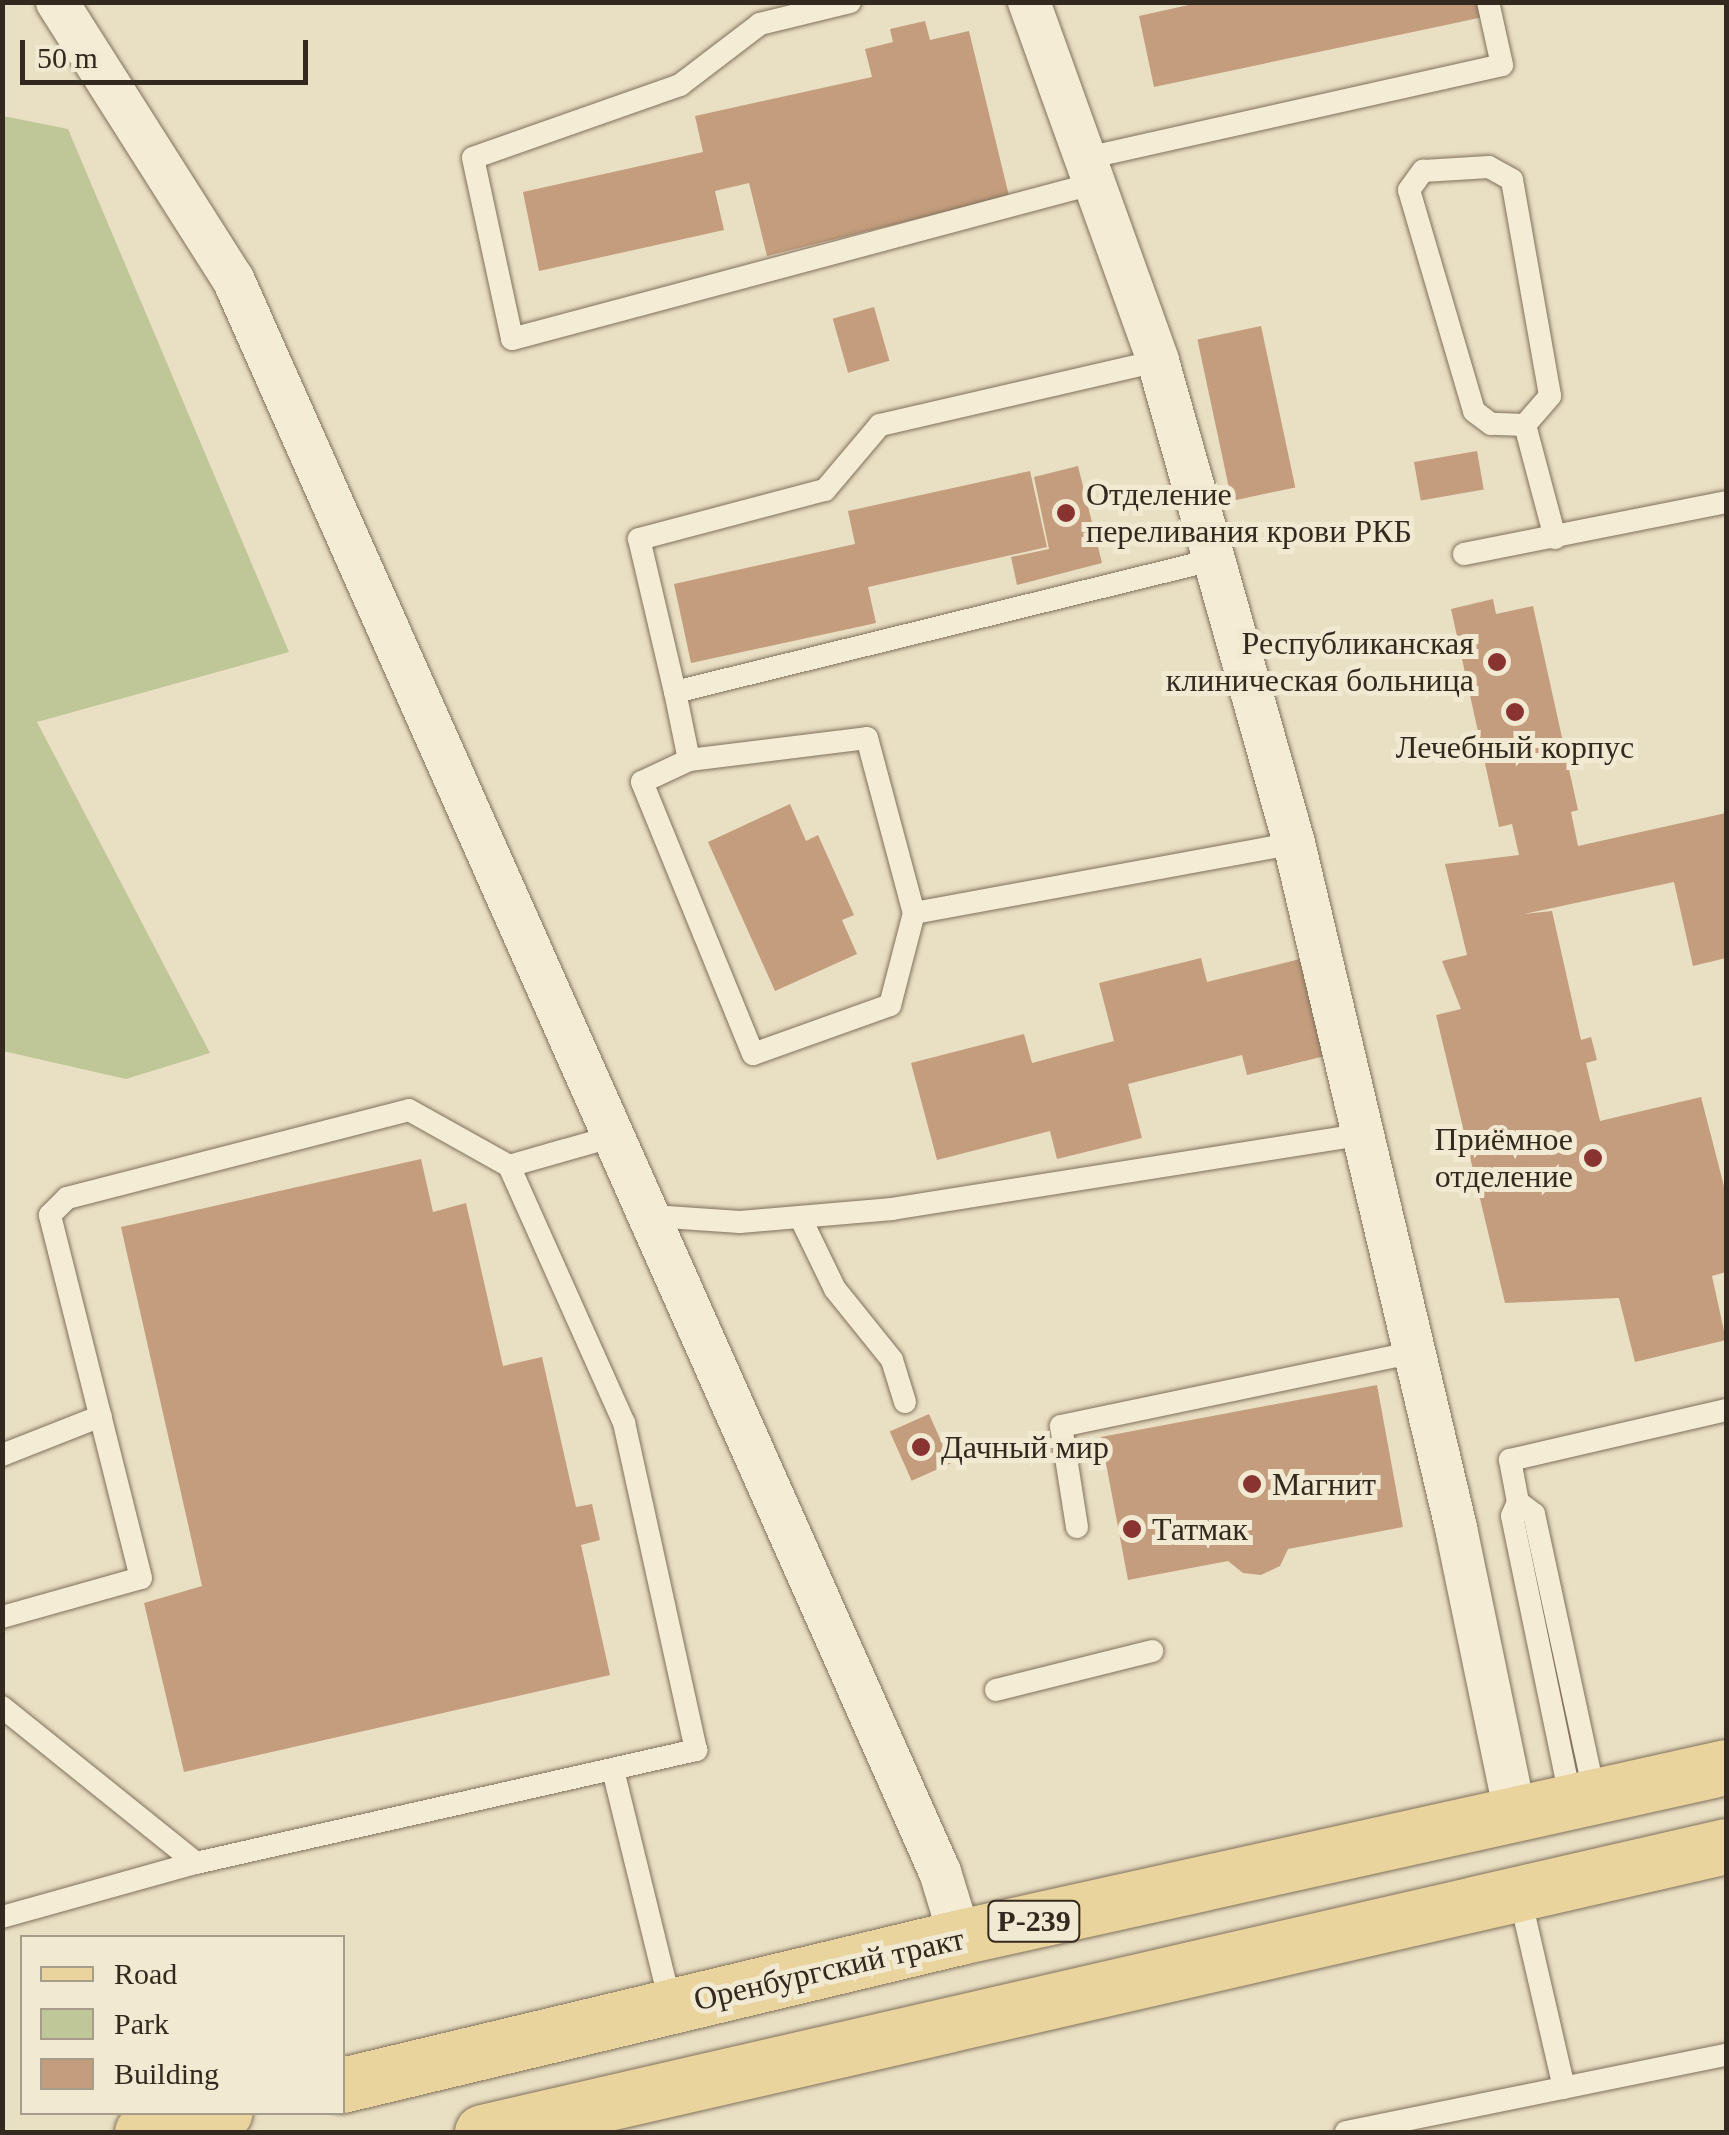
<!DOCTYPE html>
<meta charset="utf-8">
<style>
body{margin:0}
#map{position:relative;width:1729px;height:2135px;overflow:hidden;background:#e9dfc3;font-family:"Times New Roman",serif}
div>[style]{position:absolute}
.green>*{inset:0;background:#bfc698}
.building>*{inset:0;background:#c39d7d;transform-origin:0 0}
.roads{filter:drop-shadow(0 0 2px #81715c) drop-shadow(0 0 2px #81715c)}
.lane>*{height:22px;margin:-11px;padding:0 11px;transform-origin:11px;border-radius:11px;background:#f5ecd5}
.street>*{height:42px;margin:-21px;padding:0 21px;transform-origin:21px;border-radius:21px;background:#f5ecd5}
.primary>*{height:55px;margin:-27.5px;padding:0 27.5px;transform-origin:27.5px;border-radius:27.5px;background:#e9d49e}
.dots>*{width:28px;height:28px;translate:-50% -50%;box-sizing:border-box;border:5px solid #f1e9d2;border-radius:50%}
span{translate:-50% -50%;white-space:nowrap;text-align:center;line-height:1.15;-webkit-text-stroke:10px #f1e9d2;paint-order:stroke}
.shield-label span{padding:2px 8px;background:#f1e9d2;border:2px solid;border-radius:8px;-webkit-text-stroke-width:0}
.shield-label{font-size:30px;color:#33291e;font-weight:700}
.poi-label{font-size:32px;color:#33291e}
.left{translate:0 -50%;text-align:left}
.right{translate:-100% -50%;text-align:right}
.street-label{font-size:32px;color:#33291e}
.frame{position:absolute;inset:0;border:5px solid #33291e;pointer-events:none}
.legend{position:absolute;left:20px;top:1935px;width:325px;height:180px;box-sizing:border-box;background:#f1e9d2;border:2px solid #a59c8a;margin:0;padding:12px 18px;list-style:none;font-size:30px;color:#33291e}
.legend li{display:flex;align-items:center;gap:20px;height:50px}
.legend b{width:50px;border:2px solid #a59c8a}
.scale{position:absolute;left:20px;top:40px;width:288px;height:45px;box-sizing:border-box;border:5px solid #33291e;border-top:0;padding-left:12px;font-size:30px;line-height:35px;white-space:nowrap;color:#33291e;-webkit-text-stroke:8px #f1e9d2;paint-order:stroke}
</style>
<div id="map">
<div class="green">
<div style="clip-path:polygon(3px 116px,68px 129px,289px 652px,37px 722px,210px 1053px,126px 1079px,3px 1051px)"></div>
</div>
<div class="building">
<div style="clip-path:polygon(1202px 2px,1490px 2px,1493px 15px,1154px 87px,1139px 16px)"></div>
<div style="clip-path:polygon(925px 21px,930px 40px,969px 31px,1009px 196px,767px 256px,749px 183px,715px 191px,724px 230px,539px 271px,523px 192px,703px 152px,695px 116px,872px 77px,865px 49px,893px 42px,890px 29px)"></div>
<div style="left:874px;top:307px;width:56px;height:43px;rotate:74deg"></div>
<div style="left:1261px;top:326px;width:165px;height:65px;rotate:78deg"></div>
<div style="left:1477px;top:451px;width:39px;height:64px;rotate:80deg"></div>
<div style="clip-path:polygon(1078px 466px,1102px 563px,1017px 585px,1011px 557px,1049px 549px,1034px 477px)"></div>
<div style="clip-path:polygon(1030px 471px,1047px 547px,868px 587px,876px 623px,691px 663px,674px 584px,855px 544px,848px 511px)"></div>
<div style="clip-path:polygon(1493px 599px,1496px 614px,1533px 606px,1578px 810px,1571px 812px,1578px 846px,1726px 813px,1726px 958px,1693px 966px,1674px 882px,1524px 914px,1552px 911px,1581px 1040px,1591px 1037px,1597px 1060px,1586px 1063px,1600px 1121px,1701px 1097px,1726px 1194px,1726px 1272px,1712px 1276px,1726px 1340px,1635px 1362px,1619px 1298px,1505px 1303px,1436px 1015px,1461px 1009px,1442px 961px,1467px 955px,1445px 864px,1519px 855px,1512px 824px,1499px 827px,1451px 609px)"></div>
<div style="clip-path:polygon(790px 804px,806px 841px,818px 835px,854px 915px,842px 920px,857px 954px,775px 991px,708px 842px)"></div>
<div style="clip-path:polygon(1201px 958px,1207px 982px,1300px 959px,1325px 1056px,1247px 1075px,1242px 1055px,1128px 1084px,1142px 1138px,1057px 1159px,1050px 1131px,937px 1160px,911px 1063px,1024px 1034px,1032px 1063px,1114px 1041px,1099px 983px)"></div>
<div style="clip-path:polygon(421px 1159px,433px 1212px,466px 1203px,503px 1366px,542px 1357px,576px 1507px,592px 1504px,600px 1540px,581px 1545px,610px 1675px,184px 1772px,144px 1603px,202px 1586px,121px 1227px)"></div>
<div style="clip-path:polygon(1377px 1385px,1403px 1527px,1288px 1549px,1280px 1566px,1261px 1575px,1243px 1573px,1228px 1561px,1128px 1580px,1101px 1437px)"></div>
<div style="left:929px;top:1414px;width:54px;height:43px;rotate:66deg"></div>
</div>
<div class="roads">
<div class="lane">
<div style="left:850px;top:2px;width:93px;rotate:166.3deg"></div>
<div style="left:760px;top:24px;width:101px;rotate:142.7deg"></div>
<div style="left:680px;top:85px;width:219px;rotate:160.6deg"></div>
<div style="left:473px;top:158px;width:185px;rotate:77.8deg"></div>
<div style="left:512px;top:339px;width:604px;rotate:-14.96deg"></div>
<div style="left:1086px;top:158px;width:426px;rotate:-12.6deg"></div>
<div style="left:1502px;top:65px;width:65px;rotate:-102.5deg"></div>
<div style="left:1525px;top:425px;width:34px;rotate:-178deg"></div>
<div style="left:1491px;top:424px;width:21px;rotate:-143deg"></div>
<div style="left:1474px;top:411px;width:230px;rotate:-106.4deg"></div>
<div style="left:1409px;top:190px;width:24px;rotate:-54deg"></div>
<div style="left:1423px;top:171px;width:66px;rotate:-3.5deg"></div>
<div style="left:1489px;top:167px;width:26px;rotate:29deg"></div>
<div style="left:1512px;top:180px;width:219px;rotate:80deg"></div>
<div style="left:1550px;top:396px;width:38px;rotate:131deg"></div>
<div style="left:1525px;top:425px;width:117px;rotate:75.1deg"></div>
<div style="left:1464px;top:554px;width:267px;rotate:-11.2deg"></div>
<div style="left:675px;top:692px;width:157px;rotate:-103.2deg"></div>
<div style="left:639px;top:539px;width:192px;rotate:-14.8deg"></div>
<div style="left:825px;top:490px;width:85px;rotate:-49.8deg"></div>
<div style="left:880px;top:425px;width:285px;rotate:-13deg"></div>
<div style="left:867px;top:738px;width:181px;rotate:75deg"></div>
<div style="left:914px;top:913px;width:95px;rotate:104.6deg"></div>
<div style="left:890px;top:1005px;width:145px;rotate:160.3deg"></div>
<div style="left:753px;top:1054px;width:294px;rotate:-112.2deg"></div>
<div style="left:642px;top:782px;width:52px;rotate:-25.1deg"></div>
<div style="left:689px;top:760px;width:179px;rotate:-7deg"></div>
<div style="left:689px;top:760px;width:69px;rotate:-101.6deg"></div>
<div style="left:675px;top:692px;width:557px;rotate:-13.81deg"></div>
<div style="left:914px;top:913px;width:386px;rotate:-10.4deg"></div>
<div style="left:652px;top:1216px;width:88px;rotate:3.9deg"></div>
<div style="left:740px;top:1222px;width:153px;rotate:-4.9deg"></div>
<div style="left:892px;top:1209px;width:477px;rotate:-9deg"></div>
<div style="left:800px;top:1217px;width:80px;rotate:64.1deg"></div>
<div style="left:835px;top:1289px;width:91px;rotate:51.2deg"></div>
<div style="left:892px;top:1360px;width:44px;rotate:72.8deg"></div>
<div style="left:2px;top:1455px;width:106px;rotate:-21.5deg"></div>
<div style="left:1518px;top:1502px;width:20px;rotate:37deg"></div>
<div style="left:1534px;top:1514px;width:289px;rotate:77.8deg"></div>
<div style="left:1077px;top:1527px;width:102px;rotate:-99deg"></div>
<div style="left:1061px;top:1426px;width:362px;rotate:-11.8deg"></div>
<div style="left:2px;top:1617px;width:144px;rotate:-15.7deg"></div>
<div style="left:141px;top:1578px;width:374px;rotate:-104.1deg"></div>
<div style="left:50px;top:1215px;width:24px;rotate:-45deg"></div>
<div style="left:67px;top:1198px;width:353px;rotate:-14.4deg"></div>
<div style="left:409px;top:1110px;width:115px;rotate:29.2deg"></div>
<div style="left:509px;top:1166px;width:106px;rotate:-15.9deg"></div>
<div style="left:996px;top:1690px;width:161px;rotate:-14deg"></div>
<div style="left:2px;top:1707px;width:249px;rotate:38.8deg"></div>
<div style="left:614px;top:1774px;width:239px;rotate:76.2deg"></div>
<div style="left:1571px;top:1801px;width:291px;rotate:-101.7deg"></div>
<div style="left:1512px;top:1516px;width:15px;rotate:-67deg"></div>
<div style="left:1518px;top:1502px;width:43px;rotate:-100.8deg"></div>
<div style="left:1510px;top:1460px;width:222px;rotate:-13deg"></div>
<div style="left:1519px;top:1893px;width:200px;rotate:77deg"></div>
<div style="left:2px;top:1917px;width:201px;rotate:-15.6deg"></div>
<div style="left:196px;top:1863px;width:513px;rotate:-12.73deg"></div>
<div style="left:696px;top:1750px;width:335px;rotate:-102.4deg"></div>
<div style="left:624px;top:1423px;width:282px;rotate:-114.1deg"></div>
<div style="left:1346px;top:2132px;width:388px;rotate:-11.5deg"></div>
</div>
<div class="street">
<div style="left:57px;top:2px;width:328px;rotate:57.6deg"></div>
<div style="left:233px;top:279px;width:1743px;rotate:66.07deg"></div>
<div style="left:940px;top:1872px;width:68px;rotate:72.9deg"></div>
<div style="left:1029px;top:2px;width:381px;rotate:70.2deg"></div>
<div style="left:1158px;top:361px;width:501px;rotate:74.24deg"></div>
<div style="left:1294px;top:843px;width:704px;rotate:76.69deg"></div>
<div style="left:1456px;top:1528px;width:295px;rotate:78.3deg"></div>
</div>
<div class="primary">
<div style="left:342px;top:2085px;width:635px;rotate:-13.47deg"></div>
<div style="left:960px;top:1937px;width:785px;rotate:-12.51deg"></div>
<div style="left:142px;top:2132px;width:85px;rotate:-13.5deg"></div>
<div style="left:482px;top:2132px;width:1276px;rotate:-12.95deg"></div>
</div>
</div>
<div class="dots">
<div style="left:1066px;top:513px;background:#8a3432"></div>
<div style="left:1497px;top:662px;background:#8a3432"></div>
<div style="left:1515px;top:712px;background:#8a3432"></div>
<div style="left:1593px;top:1158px;background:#8a3432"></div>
<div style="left:921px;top:1447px;background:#8a3432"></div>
<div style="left:1252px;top:1484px;background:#8a3432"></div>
<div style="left:1132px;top:1529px;background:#8a3432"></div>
</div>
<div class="shield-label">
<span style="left:1034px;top:1921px">Р-239</span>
</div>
<div class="poi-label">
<span class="left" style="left:1086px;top:513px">Отделение<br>переливания крови РКБ</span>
<span class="right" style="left:1474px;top:662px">Республиканская<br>клиническая больница</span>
<span style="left:1515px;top:747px">Лечебный корпус</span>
<span class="right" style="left:1573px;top:1158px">Приёмное<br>отделение</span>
<span class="left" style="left:941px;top:1447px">Дачный мир</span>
<span class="left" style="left:1272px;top:1484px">Магнит</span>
<span class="left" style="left:1152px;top:1529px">Татмак</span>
</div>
<div class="street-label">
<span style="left:829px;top:1969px;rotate:-13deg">Оренбургский тракт</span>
</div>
<div class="frame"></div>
<ul class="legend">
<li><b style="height:12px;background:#e9d49e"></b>Road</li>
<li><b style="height:28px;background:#bfc698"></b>Park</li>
<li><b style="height:28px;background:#c39d7d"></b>Building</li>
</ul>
<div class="scale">50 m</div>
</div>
